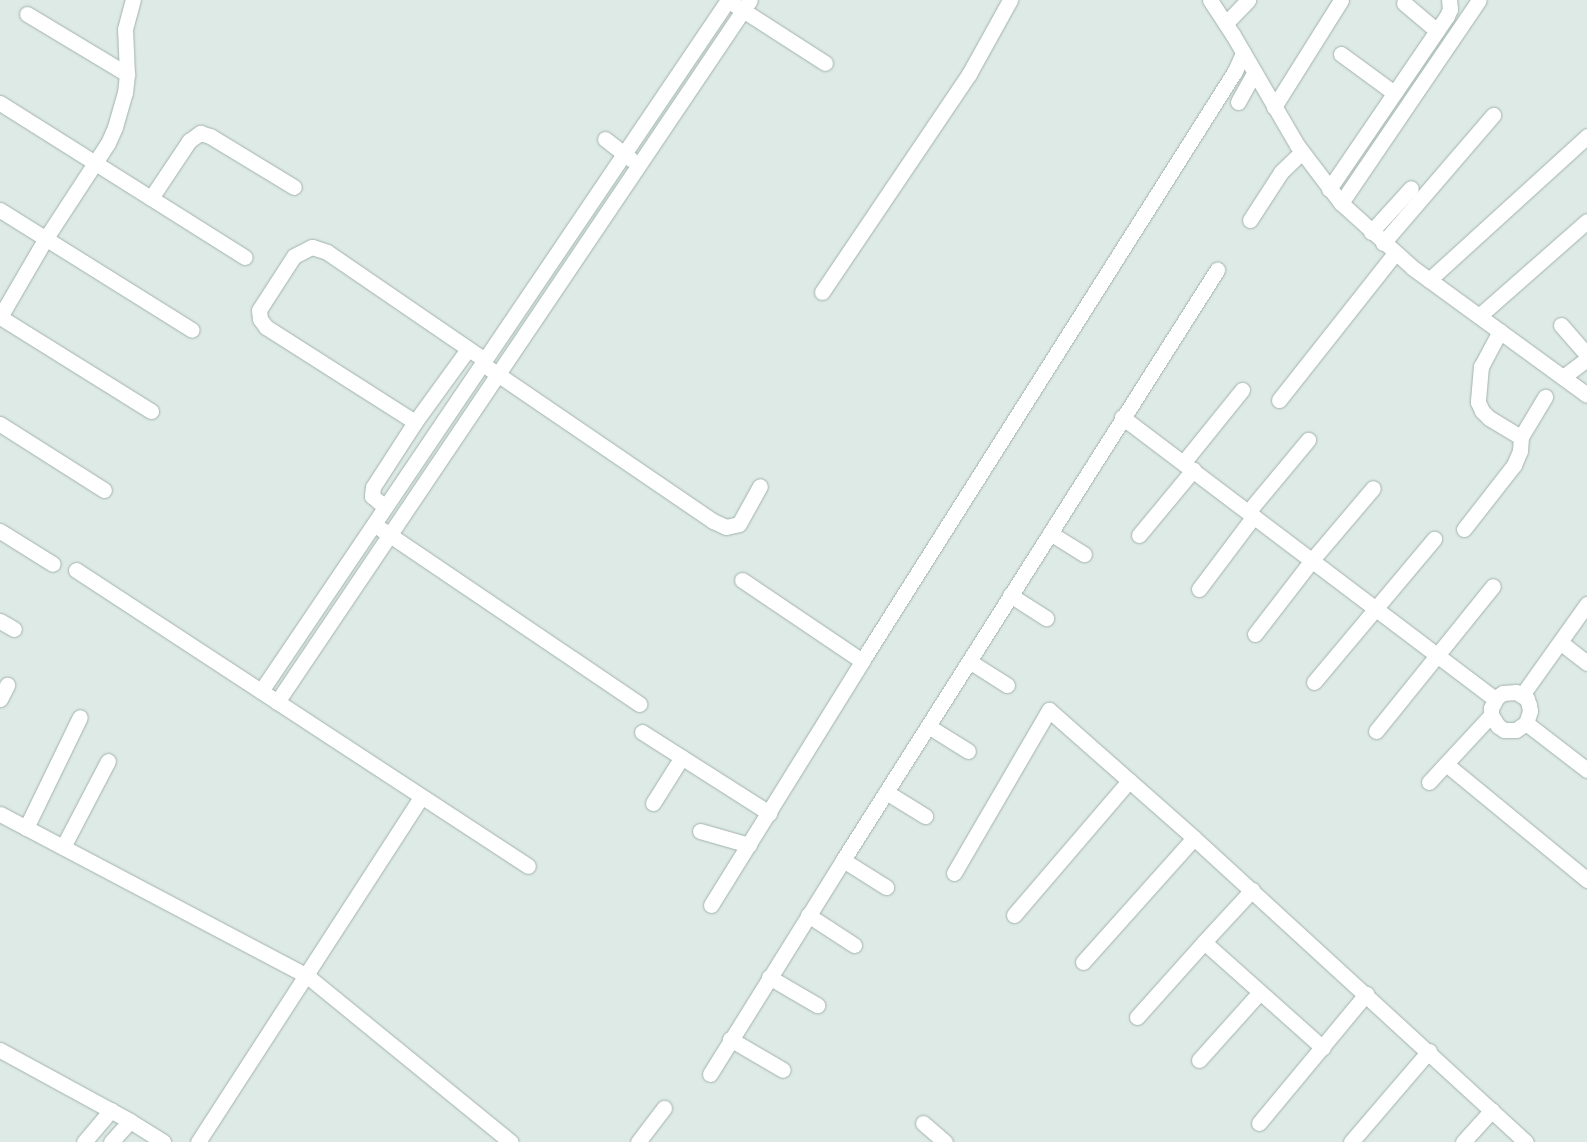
<!DOCTYPE html>
<style>
body{margin:0}
#map{position:relative;width:1587px;height:1142px;overflow:hidden;background:#deeae6;font-family:"DM Sans",sans-serif}
div>[style]{position:absolute}
.roads{filter:drop-shadow(0 0 1px #a1b2ad) drop-shadow(0 0 1px #a1b2ad)}
.minor>*{height:15px;margin:-7.5px;padding:0 7.5px;transform-origin:7.5px;border-radius:7.5px;background:#fff}
span{translate:-50% -50%;white-space:nowrap;text-align:center;line-height:1.15;-webkit-text-stroke:4px #eef7f3;paint-order:stroke}
</style>
<div id="map">
<div class="roads">
<div class="minor">
<div style="left:1210px;top:0;width:42px;rotate:56.7deg"></div>
<div style="left:1233px;top:35px;width:127px;rotate:59.8deg"></div>
<div style="left:1297px;top:145px;width:73px;rotate:52.8deg"></div>
<div style="left:1341px;top:203px;width:97px;rotate:42.1deg"></div>
<div style="left:1413px;top:268px;width:215px;rotate:36.1deg"></div>
<div style="left:1404px;top:3px;width:43px;rotate:40.3deg"></div>
<div style="left:735px;top:5px;width:107px;rotate:32.8deg"></div>
<div style="left:27px;top:14px;width:117px;rotate:31deg"></div>
<div style="left:1226px;top:23px;width:32px;rotate:-46deg"></div>
<div style="left:1341px;top:54px;width:66px;rotate:36.3deg"></div>
<div style="left:1238px;top:102px;width:33px;rotate:-61deg"></div>
<div style="left:0;top:103px;width:289px;rotate:32.2deg"></div>
<div style="left:1274px;top:107px;width:126px;rotate:-57.9deg"></div>
<div style="left:605px;top:139px;width:33px;rotate:38deg"></div>
<div style="left:1329px;top:189px;width:209px;rotate:-55.7deg"></div>
<div style="left:1447px;top:16px;width:8px;rotate:-67deg"></div>
<div style="left:1450px;top:9px;width:9px;rotate:-96deg"></div>
<div style="left:151px;top:198px;width:69px;rotate:-56.3deg"></div>
<div style="left:189px;top:141px;width:14px;rotate:-36deg"></div>
<div style="left:200px;top:133px;width:10px;rotate:17deg"></div>
<div style="left:210px;top:136px;width:98px;rotate:31.3deg"></div>
<div style="left:1341px;top:203px;width:245px;rotate:-55.8deg"></div>
<div style="left:0;top:210px;width:226px;rotate:32deg"></div>
<div style="left:1250px;top:220px;width:57px;rotate:-57.1deg"></div>
<div style="left:1281px;top:172px;width:29px;rotate:-44deg"></div>
<div style="left:1371px;top:232px;width:59px;rotate:-47.7deg"></div>
<div style="left:1383px;top:243px;width:169px;rotate:-49.3deg"></div>
<div style="left:1429px;top:280px;width:214px;rotate:-42.3deg"></div>
<div style="left:822px;top:292px;width:263px;rotate:-56deg"></div>
<div style="left:969px;top:74px;width:85px;rotate:-61deg"></div>
<div style="left:1479px;top:316px;width:144px;rotate:-41.3deg"></div>
<div style="left:0;top:317px;width:91px;rotate:-59.8deg"></div>
<div style="left:46px;top:238px;width:113px;rotate:-56.9deg"></div>
<div style="left:108px;top:143px;width:17px;rotate:-66deg"></div>
<div style="left:115px;top:127px;width:35px;rotate:-74deg"></div>
<div style="left:125px;top:93px;width:19px;rotate:-84deg"></div>
<div style="left:127px;top:74px;width:45px;rotate:-92.5deg"></div>
<div style="left:125px;top:29px;width:30px;rotate:-75deg"></div>
<div style="left:0;top:317px;width:178px;rotate:31.9deg"></div>
<div style="left:1561px;top:325px;width:40px;rotate:49deg"></div>
<div style="left:1500px;top:331px;width:40px;rotate:118deg"></div>
<div style="left:1481px;top:366px;width:36px;rotate:95deg"></div>
<div style="left:1478px;top:402px;width:10px;rotate:66deg"></div>
<div style="left:1482px;top:411px;width:10px;rotate:45deg"></div>
<div style="left:1489px;top:418px;width:37px;rotate:31deg"></div>
<div style="left:1521px;top:437px;width:47px;rotate:-59deg"></div>
<div style="left:490px;top:369px;width:270px;rotate:34.3deg"></div>
<div style="left:713px;top:521px;width:14px;rotate:25deg"></div>
<div style="left:726px;top:527px;width:13px;rotate:-13deg"></div>
<div style="left:739px;top:524px;width:43px;rotate:-61.1deg"></div>
<div style="left:1563px;top:377px;width:30px;rotate:-37deg"></div>
<div style="left:1279px;top:400px;width:187px;rotate:-51.7deg"></div>
<div style="left:1122px;top:417px;width:468px;rotate:37.1deg"></div>
<div style="left:415px;top:422px;width:90px;rotate:-54deg"></div>
<div style="left:0;top:424px;width:123px;rotate:32.4deg"></div>
<div style="left:1183px;top:463px;width:94px;rotate:-51.1deg"></div>
<div style="left:385px;top:507px;width:17px;rotate:-140deg"></div>
<div style="left:372px;top:496px;width:9px;rotate:-84deg"></div>
<div style="left:373px;top:487px;width:77px;rotate:-57.1deg"></div>
<div style="left:415px;top:422px;width:177px;rotate:-147.5deg"></div>
<div style="left:266px;top:327px;width:10px;rotate:-127deg"></div>
<div style="left:260px;top:319px;width:9px;rotate:-96deg"></div>
<div style="left:259px;top:310px;width:64px;rotate:-57.1deg"></div>
<div style="left:294px;top:256px;width:20px;rotate:-27deg"></div>
<div style="left:312px;top:247px;width:16px;rotate:18deg"></div>
<div style="left:327px;top:252px;width:191px;rotate:34.4deg"></div>
<div style="left:1248px;top:512px;width:94px;rotate:-50.2deg"></div>
<div style="left:381px;top:529px;width:312px;rotate:34.1deg"></div>
<div style="left:1464px;top:529px;width:81px;rotate:-52deg"></div>
<div style="left:1514px;top:465px;width:15px;rotate:-67deg"></div>
<div style="left:1520px;top:451px;width:14px;rotate:-86deg"></div>
<div style="left:0;top:531px;width:62px;rotate:31.9deg"></div>
<div style="left:1050px;top:533px;width:40px;rotate:32deg"></div>
<div style="left:1139px;top:535px;width:85px;rotate:-50.3deg"></div>
<div style="left:76px;top:570px;width:540px;rotate:33.22deg"></div>
<div style="left:742px;top:580px;width:145px;rotate:34deg"></div>
<div style="left:1199px;top:589px;width:91px;rotate:-53deg"></div>
<div style="left:1010px;top:595px;width:43px;rotate:32.6deg"></div>
<div style="left:0;top:621px;width:16px;rotate:30deg"></div>
<div style="left:1255px;top:634px;width:93px;rotate:-52.4deg"></div>
<div style="left:1312px;top:560px;width:94px;rotate:-49.7deg"></div>
<div style="left:1560px;top:642px;width:34px;rotate:38deg"></div>
<div style="left:969px;top:661px;width:45px;rotate:32.3deg"></div>
<div style="left:1314px;top:682px;width:187px;rotate:-50deg"></div>
<div style="left:261px;top:691px;width:834px;rotate:-55.95deg"></div>
<div style="left:1522px;top:695px;width:112px;rotate:-54.5deg"></div>
<div style="left:0;top:699px;width:16px;rotate:-63deg"></div>
<div style="left:277px;top:702px;width:846px;rotate:-56.03deg"></div>
<div style="left:1526px;top:723px;width:77px;rotate:37.6deg"></div>
<div style="left:928px;top:726px;width:47px;rotate:32deg"></div>
<div style="left:1376px;top:731px;width:186px;rotate:-51.1deg"></div>
<div style="left:642px;top:732px;width:151px;rotate:32.5deg"></div>
<div style="left:1446px;top:764px;width:183px;rotate:39.4deg"></div>
<div style="left:1429px;top:782px;width:91px;rotate:-47.2deg"></div>
<div style="left:1491px;top:715px;width:7px;rotate:-90deg"></div>
<div style="left:1491px;top:708px;width:13px;rotate:-61deg"></div>
<div style="left:1497px;top:697px;width:7px;rotate:-34deg"></div>
<div style="left:1503px;top:693px;width:13px;rotate:-4deg"></div>
<div style="left:1516px;top:692px;width:13px;rotate:32deg"></div>
<div style="left:1527px;top:699px;width:6px;rotate:72deg"></div>
<div style="left:1529px;top:705px;width:6px;rotate:81deg"></div>
<div style="left:1530px;top:711px;width:13px;rotate:108deg"></div>
<div style="left:1526px;top:723px;width:12px;rotate:145deg"></div>
<div style="left:1516px;top:730px;width:12px;rotate:180deg"></div>
<div style="left:1504px;top:730px;width:7px;rotate:-146deg"></div>
<div style="left:1498px;top:726px;width:13px;rotate:-122deg"></div>
<div style="left:886px;top:792px;width:46px;rotate:31.6deg"></div>
<div style="left:653px;top:803px;width:54px;rotate:-57.8deg"></div>
<div style="left:0;top:814px;width:346px;rotate:27.8deg"></div>
<div style="left:306px;top:975px;width:264px;rotate:39.2deg"></div>
<div style="left:26px;top:828px;width:123px;rotate:-64.1deg"></div>
<div style="left:700px;top:831px;width:51px;rotate:15.9deg"></div>
<div style="left:63px;top:847px;width:97px;rotate:-62.4deg"></div>
<div style="left:843px;top:860px;width:51px;rotate:32.1deg"></div>
<div style="left:954px;top:873px;width:189px;rotate:-59.8deg"></div>
<div style="left:1049px;top:710px;width:193px;rotate:41.4deg"></div>
<div style="left:1194px;top:838px;width:450px;rotate:42.5deg"></div>
<div style="left:711px;top:905px;width:287px;rotate:-58.2deg"></div>
<div style="left:862px;top:661px;width:698px;rotate:-57.7deg"></div>
<div style="left:1235px;top:71px;width:20px;rotate:-66deg"></div>
<div style="left:808px;top:915px;width:55px;rotate:33.1deg"></div>
<div style="left:1014px;top:915px;width:177px;rotate:-49.4deg"></div>
<div style="left:1204px;top:942px;width:71px;rotate:-47.3deg"></div>
<div style="left:1083px;top:962px;width:166px;rotate:-48.2deg"></div>
<div style="left:769px;top:977px;width:56px;rotate:30.3deg"></div>
<div style="left:1137px;top:1017px;width:101px;rotate:-48.2deg"></div>
<div style="left:1204px;top:942px;width:159px;rotate:41.7deg"></div>
<div style="left:730px;top:1039px;width:61px;rotate:30.3deg"></div>
<div style="left:0;top:1050px;width:148px;rotate:28.6deg"></div>
<div style="left:130px;top:1121px;width:39px;rotate:32deg"></div>
<div style="left:1199px;top:1060px;width:91px;rotate:-48.1deg"></div>
<div style="left:710px;top:1074px;width:252px;rotate:-58.1deg"></div>
<div style="left:843px;top:860px;width:699px;rotate:-57.63deg"></div>
<div style="left:923px;top:1123px;width:29px;rotate:41deg"></div>
<div style="left:1259px;top:1123px;width:168px;rotate:-50.3deg"></div>
<div style="left:84px;top:1142px;width:42px;rotate:-49.8deg"></div>
<div style="left:111px;top:1142px;width:28px;rotate:-48deg"></div>
<div style="left:198px;top:1142px;width:411px;rotate:-57.1deg"></div>
<div style="left:638px;top:1142px;width:43px;rotate:-52.6deg"></div>
<div style="left:1351px;top:1142px;width:120px;rotate:-49.4deg"></div>
<div style="left:1463px;top:1142px;width:43px;rotate:-47.8deg"></div>
</div>
</div>
</div>
